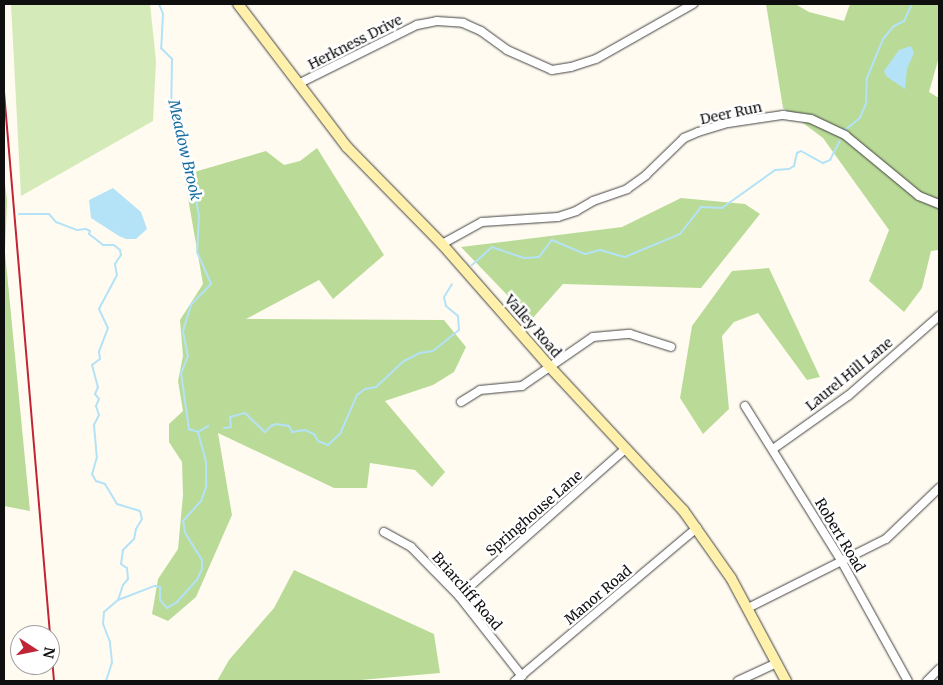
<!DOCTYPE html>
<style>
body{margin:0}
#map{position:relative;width:943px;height:685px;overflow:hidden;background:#fffbf0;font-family:Merriweather,serif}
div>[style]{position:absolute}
.green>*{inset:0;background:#d5eab9}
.forest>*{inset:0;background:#badb98}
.water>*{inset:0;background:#b4e2f7}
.stream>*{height:2px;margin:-1px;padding:0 1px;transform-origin:1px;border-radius:1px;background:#b4e2f7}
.roads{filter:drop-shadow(0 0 1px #424242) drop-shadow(0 0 1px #424242)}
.minor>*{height:8px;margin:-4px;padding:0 4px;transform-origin:4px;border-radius:4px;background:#fff}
.secondary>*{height:10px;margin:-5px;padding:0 5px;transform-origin:5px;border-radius:5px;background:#fff1ab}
.rail>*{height:2px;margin:-1px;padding:0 1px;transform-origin:1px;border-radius:1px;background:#c02535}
span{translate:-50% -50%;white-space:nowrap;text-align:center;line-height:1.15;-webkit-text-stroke:5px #fff;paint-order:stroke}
.street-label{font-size:14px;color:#0f0f0f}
.water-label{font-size:15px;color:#166da2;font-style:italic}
.frame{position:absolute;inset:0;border:5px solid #0f0f0f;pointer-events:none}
.north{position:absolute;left:10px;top:625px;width:50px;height:50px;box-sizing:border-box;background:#fff;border:1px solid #9f9f9f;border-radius:50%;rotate:101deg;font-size:14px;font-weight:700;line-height:20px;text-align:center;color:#0f0f0f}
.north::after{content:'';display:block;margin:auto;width:18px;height:22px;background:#c02535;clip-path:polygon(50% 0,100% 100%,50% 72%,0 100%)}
</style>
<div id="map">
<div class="green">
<div style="clip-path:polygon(11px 4px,150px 4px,156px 61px,153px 121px,21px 196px)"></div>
</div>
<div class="forest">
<div style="clip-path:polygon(766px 4px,795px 4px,809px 12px,844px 21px,850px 4px,939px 4px,939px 57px,929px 92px,939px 98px,939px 250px,931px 251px,922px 288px,904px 312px,869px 281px,889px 230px,823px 138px,783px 108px)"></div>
<div style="clip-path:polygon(317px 148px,384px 255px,333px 299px,319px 280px,246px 319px,444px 320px,466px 347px,454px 372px,433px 385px,385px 401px,445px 472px,432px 487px,415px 470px,370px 463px,367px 488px,334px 488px,218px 433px,232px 515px,196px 597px,168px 621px,152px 614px,158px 579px,178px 549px,183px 495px,182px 462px,169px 442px,169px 424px,183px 411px,178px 381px,183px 356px,180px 320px,203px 284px,184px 175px,266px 151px,284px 165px,300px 161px)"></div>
<div style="clip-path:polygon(4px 175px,7px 200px,5px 252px,30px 511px,4px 506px)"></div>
<div style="clip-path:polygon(681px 198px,745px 204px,760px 214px,701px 288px,563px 284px,531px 320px,461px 247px,622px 227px)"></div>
<div style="clip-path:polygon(769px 268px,820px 377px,807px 380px,758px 313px,734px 322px,722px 336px,729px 409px,703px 434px,680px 398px,692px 326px,732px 271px)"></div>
<div style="clip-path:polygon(294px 570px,434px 634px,440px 673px,349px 681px,217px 681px,229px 660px,274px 608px)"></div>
</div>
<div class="water">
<div style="clip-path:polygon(911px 46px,914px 53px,907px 69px,905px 89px,886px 76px,884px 71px,899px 50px)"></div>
<div style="clip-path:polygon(113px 188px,141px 212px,147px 229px,136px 239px,126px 239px,119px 236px,91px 218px,89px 200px)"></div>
</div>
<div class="stream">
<div style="left:159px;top:4px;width:11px;rotate:68deg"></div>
<div style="left:163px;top:14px;width:34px;rotate:93deg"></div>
<div style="left:161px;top:48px;width:16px;rotate:45deg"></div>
<div style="left:172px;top:59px;width:39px;rotate:91deg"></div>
<div style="left:171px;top:98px;width:46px;rotate:70.8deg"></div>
<div style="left:186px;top:141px;width:76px;rotate:80.2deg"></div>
<div style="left:199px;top:216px;width:36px;rotate:93deg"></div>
<div style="left:197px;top:252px;width:35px;rotate:66deg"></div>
<div style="left:211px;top:284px;width:29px;rotate:134deg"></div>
<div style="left:191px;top:305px;width:27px;rotate:107deg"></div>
<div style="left:183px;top:331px;width:25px;rotate:79deg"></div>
<div style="left:188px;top:356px;width:18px;rotate:112deg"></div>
<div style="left:181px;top:373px;width:57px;rotate:81.9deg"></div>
<div style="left:189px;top:429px;width:9px;rotate:18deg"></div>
<div style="left:845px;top:130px;width:19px;rotate:-39deg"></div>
<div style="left:860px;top:118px;width:16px;rotate:-68deg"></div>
<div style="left:866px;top:103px;width:25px;rotate:-88deg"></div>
<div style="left:867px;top:78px;width:42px;rotate:-67.7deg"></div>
<div style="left:883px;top:39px;width:17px;rotate:-50deg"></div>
<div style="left:894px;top:26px;width:11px;rotate:-27deg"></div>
<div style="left:904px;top:21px;width:19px;rotate:-65deg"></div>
<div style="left:19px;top:214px;width:30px"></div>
<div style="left:49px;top:214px;width:11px;rotate:49deg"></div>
<div style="left:56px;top:222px;width:22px;rotate:21deg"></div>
<div style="left:77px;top:230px;width:9px;rotate:-6deg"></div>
<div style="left:86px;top:229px;width:4px;rotate:27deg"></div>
<div style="left:90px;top:231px;width:3px;rotate:108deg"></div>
<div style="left:89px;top:234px;width:18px;rotate:38deg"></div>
<div style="left:103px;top:245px;width:11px"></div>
<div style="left:114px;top:245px;width:8px;rotate:40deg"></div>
<div style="left:120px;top:250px;width:5px;rotate:79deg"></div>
<div style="left:121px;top:255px;width:11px;rotate:124deg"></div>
<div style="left:115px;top:264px;width:11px;rotate:80deg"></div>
<div style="left:117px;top:275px;width:38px;rotate:118deg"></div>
<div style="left:99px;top:309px;width:21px;rotate:65deg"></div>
<div style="left:108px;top:328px;width:26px;rotate:111deg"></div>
<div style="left:99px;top:352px;width:7px;rotate:82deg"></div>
<div style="left:100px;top:359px;width:10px;rotate:143deg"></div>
<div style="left:92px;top:365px;width:23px;rotate:75deg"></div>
<div style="left:98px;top:387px;width:8px;rotate:113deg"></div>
<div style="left:95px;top:394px;width:6px;rotate:51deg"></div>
<div style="left:99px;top:399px;width:8px;rotate:113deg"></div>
<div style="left:96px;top:406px;width:9px;rotate:72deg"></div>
<div style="left:99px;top:415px;width:11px;rotate:117deg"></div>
<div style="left:94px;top:425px;width:32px;rotate:85deg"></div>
<div style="left:97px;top:457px;width:18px;rotate:106deg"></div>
<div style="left:92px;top:474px;width:8px;rotate:60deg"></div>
<div style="left:96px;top:481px;width:9px;rotate:18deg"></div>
<div style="left:105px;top:484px;width:23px;rotate:59deg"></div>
<div style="left:117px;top:504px;width:24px;rotate:17deg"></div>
<div style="left:140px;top:511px;width:8px;rotate:76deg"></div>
<div style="left:142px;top:519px;width:12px;rotate:121deg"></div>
<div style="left:136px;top:529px;width:10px;rotate:101deg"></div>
<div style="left:134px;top:539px;width:16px;rotate:135deg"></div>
<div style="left:123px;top:550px;width:14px;rotate:98deg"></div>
<div style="left:121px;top:564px;width:7px;rotate:34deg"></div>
<div style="left:127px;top:568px;width:11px;rotate:85deg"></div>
<div style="left:128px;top:579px;width:8px;rotate:130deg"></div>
<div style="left:123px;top:585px;width:16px;rotate:108deg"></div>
<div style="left:472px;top:265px;width:27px;rotate:-42deg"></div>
<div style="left:492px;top:247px;width:34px;rotate:19deg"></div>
<div style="left:524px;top:258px;width:15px;rotate:-4deg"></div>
<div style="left:539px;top:257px;width:21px;rotate:-53deg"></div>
<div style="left:552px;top:240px;width:36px;rotate:23deg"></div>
<div style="left:585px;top:254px;width:16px;rotate:-15deg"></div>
<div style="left:600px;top:250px;width:26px;rotate:16deg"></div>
<div style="left:625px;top:257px;width:60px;rotate:-22.7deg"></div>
<div style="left:680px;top:234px;width:34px;rotate:-52deg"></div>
<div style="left:701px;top:207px;width:21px;rotate:3deg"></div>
<div style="left:722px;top:208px;width:65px;rotate:-35.6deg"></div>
<div style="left:775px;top:170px;width:14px;rotate:-4deg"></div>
<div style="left:789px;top:169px;width:6px;rotate:-31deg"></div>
<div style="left:794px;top:166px;width:13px;rotate:-77deg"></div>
<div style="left:797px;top:153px;width:4px;rotate:-27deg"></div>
<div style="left:801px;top:151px;width:25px;rotate:29deg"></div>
<div style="left:823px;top:163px;width:8px;rotate:-23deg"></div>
<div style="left:830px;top:160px;width:22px;rotate:-63deg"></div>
<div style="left:224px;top:428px;width:7px;rotate:-8deg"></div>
<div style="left:231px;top:427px;width:10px;rotate:-96deg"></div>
<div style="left:230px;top:417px;width:16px;rotate:-15deg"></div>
<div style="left:245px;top:413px;width:28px;rotate:44deg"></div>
<div style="left:265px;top:432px;width:8px;rotate:-45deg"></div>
<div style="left:271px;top:426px;width:5px;rotate:-22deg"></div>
<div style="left:276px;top:424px;width:13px;rotate:9deg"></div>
<div style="left:289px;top:426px;width:7px;rotate:63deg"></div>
<div style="left:292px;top:432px;width:13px;rotate:-9deg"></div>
<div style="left:305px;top:430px;width:10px;rotate:24deg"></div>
<div style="left:314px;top:434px;width:8px;rotate:60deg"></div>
<div style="left:318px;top:441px;width:11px;rotate:22deg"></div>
<div style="left:328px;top:445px;width:16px;rotate:-43deg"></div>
<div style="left:340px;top:434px;width:43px;rotate:-66.4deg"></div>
<div style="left:357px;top:395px;width:10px;rotate:-37deg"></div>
<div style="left:365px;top:389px;width:11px;rotate:-10deg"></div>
<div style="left:376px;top:387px;width:38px;rotate:-43deg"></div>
<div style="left:404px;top:361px;width:18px;rotate:-27deg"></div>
<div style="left:420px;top:353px;width:13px;rotate:-9deg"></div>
<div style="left:433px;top:351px;width:33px;rotate:-39deg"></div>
<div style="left:459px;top:330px;width:14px;rotate:-94deg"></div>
<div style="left:458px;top:316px;width:16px;rotate:-140deg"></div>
<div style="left:446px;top:306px;width:9px;rotate:-103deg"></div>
<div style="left:444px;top:297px;width:15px;rotate:-58deg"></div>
<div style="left:198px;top:432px;width:12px;rotate:-31deg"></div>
<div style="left:106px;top:681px;width:20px;rotate:-72deg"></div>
<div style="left:112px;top:662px;width:20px;rotate:-96deg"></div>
<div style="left:110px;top:642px;width:19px;rotate:-111deg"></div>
<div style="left:103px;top:624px;width:12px;rotate:-85deg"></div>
<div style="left:104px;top:612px;width:18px;rotate:-41deg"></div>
<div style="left:118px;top:600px;width:40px;rotate:-21deg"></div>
<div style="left:155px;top:586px;width:5px;rotate:11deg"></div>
<div style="left:160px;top:587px;width:13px;rotate:90deg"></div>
<div style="left:160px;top:600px;width:11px;rotate:49deg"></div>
<div style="left:167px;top:608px;width:12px;rotate:-31deg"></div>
<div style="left:177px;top:602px;width:30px;rotate:-48deg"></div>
<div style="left:197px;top:580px;width:12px;rotate:-66deg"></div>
<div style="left:202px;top:569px;width:9px;rotate:-90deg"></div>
<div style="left:202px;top:560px;width:32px;rotate:-122deg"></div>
<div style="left:185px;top:533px;width:12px;rotate:-99deg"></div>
<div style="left:183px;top:521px;width:27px;rotate:-48deg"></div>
<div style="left:201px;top:501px;width:15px;rotate:-70deg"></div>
<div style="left:206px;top:487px;width:25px;rotate:-90deg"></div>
<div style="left:206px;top:462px;width:31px;rotate:-105deg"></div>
</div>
<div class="roads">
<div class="minor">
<div style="left:300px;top:83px;width:131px;rotate:-26.4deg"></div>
<div style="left:417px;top:25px;width:20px;rotate:-11deg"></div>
<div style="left:437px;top:21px;width:26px;rotate:4deg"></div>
<div style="left:463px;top:23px;width:20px;rotate:24deg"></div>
<div style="left:481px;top:31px;width:32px;rotate:36deg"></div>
<div style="left:507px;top:50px;width:49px;rotate:24deg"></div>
<div style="left:552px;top:70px;width:19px;rotate:-9deg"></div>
<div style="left:571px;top:67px;width:26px;rotate:-18deg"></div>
<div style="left:596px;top:59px;width:112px;rotate:-29.6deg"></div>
<div style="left:442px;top:244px;width:46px;rotate:-28.8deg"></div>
<div style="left:482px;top:222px;width:76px;rotate:-3.8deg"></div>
<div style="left:558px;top:217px;width:19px;rotate:-18deg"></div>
<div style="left:576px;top:211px;width:20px;rotate:-30deg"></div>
<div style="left:593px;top:201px;width:36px;rotate:-19deg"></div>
<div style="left:627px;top:189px;width:24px;rotate:-36deg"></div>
<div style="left:646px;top:175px;width:53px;rotate:-44.2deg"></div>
<div style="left:684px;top:138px;width:15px;rotate:-23deg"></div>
<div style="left:698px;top:132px;width:31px;rotate:-17deg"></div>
<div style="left:728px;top:123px;width:56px;rotate:-8.3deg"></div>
<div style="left:783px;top:115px;width:28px;rotate:8deg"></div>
<div style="left:811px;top:119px;width:38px;rotate:25deg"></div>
<div style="left:845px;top:135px;width:96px;rotate:39.5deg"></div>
<div style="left:919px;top:196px;width:22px;rotate:22deg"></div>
<div style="left:461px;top:402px;width:22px;rotate:-32deg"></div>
<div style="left:480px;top:390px;width:42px;rotate:-5.4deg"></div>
<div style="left:522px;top:386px;width:86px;rotate:-34.6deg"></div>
<div style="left:593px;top:337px;width:37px;rotate:-5deg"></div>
<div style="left:630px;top:334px;width:43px;rotate:17.6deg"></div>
<div style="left:745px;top:406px;width:184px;rotate:58.1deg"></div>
<div style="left:842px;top:562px;width:136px;rotate:61deg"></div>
<div style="left:773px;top:449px;width:93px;rotate:-35.4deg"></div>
<div style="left:849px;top:395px;width:120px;rotate:-41.3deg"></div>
<div style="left:384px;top:532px;width:31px;rotate:29deg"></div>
<div style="left:411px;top:547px;width:69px;rotate:45.6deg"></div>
<div style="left:459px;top:596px;width:102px;rotate:51.8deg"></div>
<div style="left:459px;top:596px;width:223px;rotate:-41.5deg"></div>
<div style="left:748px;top:608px;width:154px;rotate:-26.6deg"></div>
<div style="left:886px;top:539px;width:74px;rotate:-43.9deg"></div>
<div style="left:515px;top:681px;width:238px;rotate:-40.1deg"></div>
<div style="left:738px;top:681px;width:43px;rotate:-24.8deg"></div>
<div style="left:927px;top:681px;width:17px;rotate:-45deg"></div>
</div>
<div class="secondary">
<div style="left:238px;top:4px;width:180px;rotate:52.7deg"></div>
<div style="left:347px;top:147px;width:136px;rotate:45.6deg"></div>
<div style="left:442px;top:244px;width:162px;rotate:48.7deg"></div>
<div style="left:549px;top:366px;width:197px;rotate:47.1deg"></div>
<div style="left:683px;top:510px;width:83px;rotate:54.8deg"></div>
<div style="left:731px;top:578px;width:117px;rotate:61.9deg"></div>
</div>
</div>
<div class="rail">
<div style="left:4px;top:92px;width:591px;rotate:85.15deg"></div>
</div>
<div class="street-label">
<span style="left:355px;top:42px;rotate:-27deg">Herkness Drive</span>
<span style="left:731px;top:113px;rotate:-12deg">Deer Run</span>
<span style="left:533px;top:326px;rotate:49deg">Valley Road</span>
<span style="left:849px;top:374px;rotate:-39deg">Laurel Hill Lane</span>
<span style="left:534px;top:513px;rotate:-41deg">Springhouse Lane</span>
<span style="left:840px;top:535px;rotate:59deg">Robert Road</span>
<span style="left:467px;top:591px;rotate:49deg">Briarcliff Road</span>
<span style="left:598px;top:595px;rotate:-40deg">Manor Road</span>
</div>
<div class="water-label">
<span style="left:185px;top:150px;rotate:77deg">Meadow Brook</span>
</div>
<div class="frame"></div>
<div class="north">N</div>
</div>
